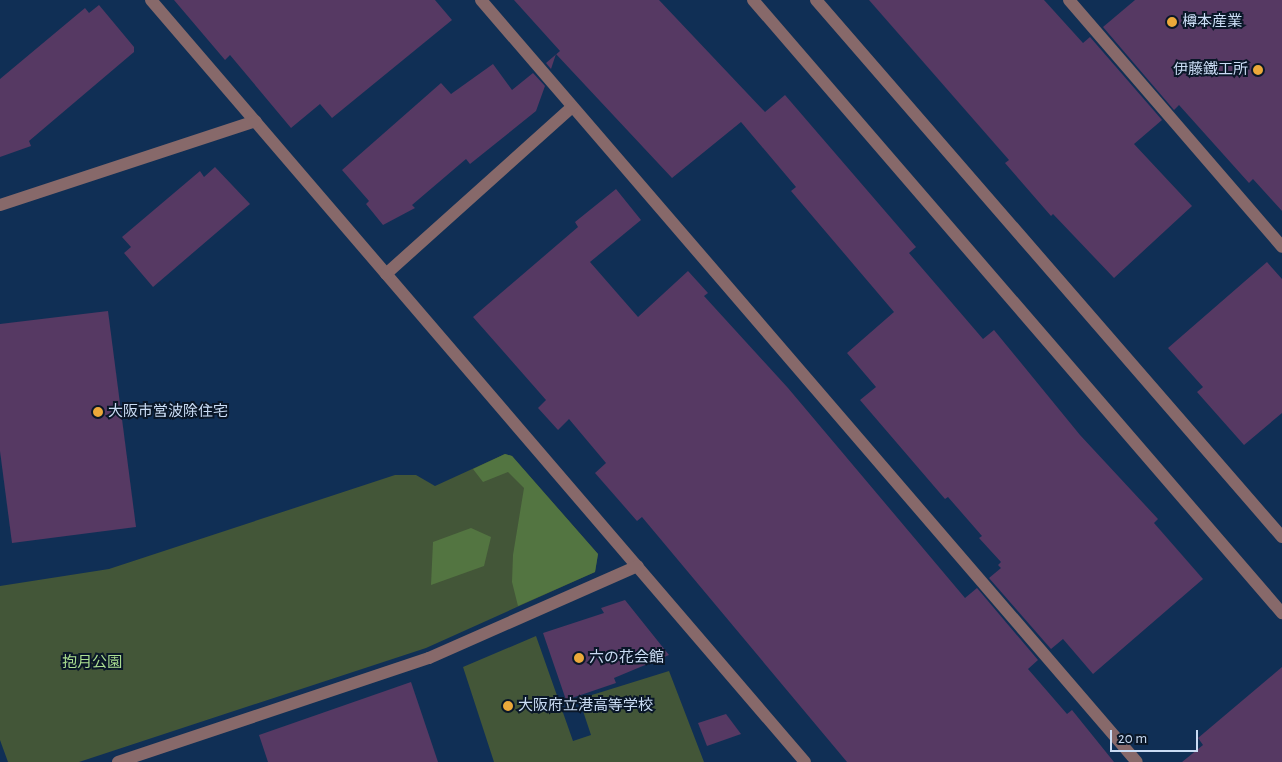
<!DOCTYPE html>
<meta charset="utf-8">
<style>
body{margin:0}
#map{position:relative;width:1282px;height:762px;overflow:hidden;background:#102f55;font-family:"Alegreya Sans","Noto Sans JP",sans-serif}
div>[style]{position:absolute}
.green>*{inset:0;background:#435638}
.forest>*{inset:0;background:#537541}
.building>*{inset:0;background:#563963}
.minor>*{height:12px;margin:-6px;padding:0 6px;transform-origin:6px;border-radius:6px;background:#87696a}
.dots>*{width:14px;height:14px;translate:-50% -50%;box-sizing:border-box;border:2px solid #0a1728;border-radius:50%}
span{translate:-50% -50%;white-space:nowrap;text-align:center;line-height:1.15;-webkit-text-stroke:4px #0a1728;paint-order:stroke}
.poi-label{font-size:15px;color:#cadcf4}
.left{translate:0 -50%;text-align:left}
.right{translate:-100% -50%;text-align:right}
.park-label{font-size:15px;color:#abde91}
.scale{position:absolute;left:1110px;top:730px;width:88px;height:22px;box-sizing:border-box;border:2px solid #cadcf4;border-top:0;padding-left:6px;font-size:15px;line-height:18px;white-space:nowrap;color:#cadcf4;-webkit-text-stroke:4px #0a1728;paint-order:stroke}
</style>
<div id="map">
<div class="green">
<div style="clip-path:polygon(505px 454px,512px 456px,598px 554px,595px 572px,426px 648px,79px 762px,8px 762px,0 740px,0 586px,109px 569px,395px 475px,416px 475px,435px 486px)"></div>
<div style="clip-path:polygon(536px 636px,573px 741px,591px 735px,579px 699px,669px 671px,704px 762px,494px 762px,463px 667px)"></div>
</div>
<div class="forest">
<div style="clip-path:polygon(505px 454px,512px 456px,598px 554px,595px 572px,518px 606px,512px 582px,513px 555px,524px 488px,508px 472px,483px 482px,473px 469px)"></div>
<div style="clip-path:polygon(471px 528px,491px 537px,484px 566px,431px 585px,433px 542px)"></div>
</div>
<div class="building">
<div style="clip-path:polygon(174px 0,435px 0,452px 20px,332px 118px,320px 104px,291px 128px,230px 55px,225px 60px)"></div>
<div style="clip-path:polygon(514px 0,659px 0,765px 112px,785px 95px,916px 247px,909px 253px,983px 339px,994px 330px,1080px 435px,1158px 519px,1154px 523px,1203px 579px,1093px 674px,1063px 639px,1051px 649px,989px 578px,1001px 568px,998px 565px,1001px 562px,979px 538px,982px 536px,948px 497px,945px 499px,860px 400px,876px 387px,847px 353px,894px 312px,791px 191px,796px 187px,741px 122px,672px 178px,556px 54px,551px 69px,546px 63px,560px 51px)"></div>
<div style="clip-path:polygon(869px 0,1044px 0,1083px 43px,1090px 37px,1162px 120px,1134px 144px,1192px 206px,1114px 278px,1053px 214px,1051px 216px,1005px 163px,1009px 160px)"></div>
<div style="clip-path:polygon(1135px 0,1282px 0,1282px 211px,1253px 179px,1249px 183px,1179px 105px,1174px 110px,1103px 27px)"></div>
<div style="clip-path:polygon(99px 5px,134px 47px,134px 52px,29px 141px,31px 146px,0 157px,0 79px,85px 8px,89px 13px)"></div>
<div style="clip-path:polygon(493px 64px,512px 90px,533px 73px,545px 86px,536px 111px,470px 164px,466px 159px,412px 205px,415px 208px,383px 225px,366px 204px,369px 201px,342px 170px,441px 83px,451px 94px)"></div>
<div style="clip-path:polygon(215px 167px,250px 204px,153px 287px,124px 253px,131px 247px,122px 237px,200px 171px,204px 177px)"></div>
<div style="clip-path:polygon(616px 189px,641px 220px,590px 262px,638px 317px,688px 271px,708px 293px,704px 296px,788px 388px,965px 598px,977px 588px,1038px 660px,1028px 669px,1067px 714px,1072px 710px,1114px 762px,847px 762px,642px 517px,637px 521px,595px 473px,606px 463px,569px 419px,558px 430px,538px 408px,546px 400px,473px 317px,578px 227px,575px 222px)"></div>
<div style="clip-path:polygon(1267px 262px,1282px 279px,1282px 413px,1244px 445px,1197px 392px,1203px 387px,1168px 348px)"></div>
<div style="clip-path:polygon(108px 311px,136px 527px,12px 543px,0 451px,0 324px)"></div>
<div style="clip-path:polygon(625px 600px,669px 655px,614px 678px,616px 683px,566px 700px,543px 633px,604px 613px,601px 608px)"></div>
<div style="clip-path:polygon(1282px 667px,1282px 762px,1182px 762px,1203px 745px,1198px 738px)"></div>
<div style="clip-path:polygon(411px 682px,438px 762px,268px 762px,259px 735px)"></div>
<div style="clip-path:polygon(726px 714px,741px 734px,707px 746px,698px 723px)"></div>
</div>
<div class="minor">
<div style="left:151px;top:0;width:1004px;rotate:49.36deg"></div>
<div style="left:481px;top:0;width:1005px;rotate:49.28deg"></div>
<div style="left:753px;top:0;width:810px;rotate:49.21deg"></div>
<div style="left:816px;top:0;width:711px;rotate:49.05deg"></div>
<div style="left:1069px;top:0;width:326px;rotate:49.2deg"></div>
<div style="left:0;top:205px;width:269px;rotate:-18.2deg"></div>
<div style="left:386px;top:274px;width:250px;rotate:-41.9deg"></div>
<div style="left:118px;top:762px;width:328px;rotate:-18.5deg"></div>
<div style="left:429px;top:658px;width:228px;rotate:-23.8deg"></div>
</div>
<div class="dots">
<div style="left:1172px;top:22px;background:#eca93a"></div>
<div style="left:1258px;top:70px;background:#eca93a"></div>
<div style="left:98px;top:412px;background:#eca93a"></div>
<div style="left:579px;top:658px;background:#eca93a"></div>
<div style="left:508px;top:706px;background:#eca93a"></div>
</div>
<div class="poi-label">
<span class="left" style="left:1182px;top:22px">樽本産業</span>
<span class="right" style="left:1248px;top:70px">伊藤鐵工所</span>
<span class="left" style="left:108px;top:412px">大阪市営波除住宅</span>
<span class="left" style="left:589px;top:658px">六の花会館</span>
<span class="left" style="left:518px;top:706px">大阪府立港高等学校</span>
</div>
<div class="park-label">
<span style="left:92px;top:663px">抱月公園</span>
</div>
<div class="scale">20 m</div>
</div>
